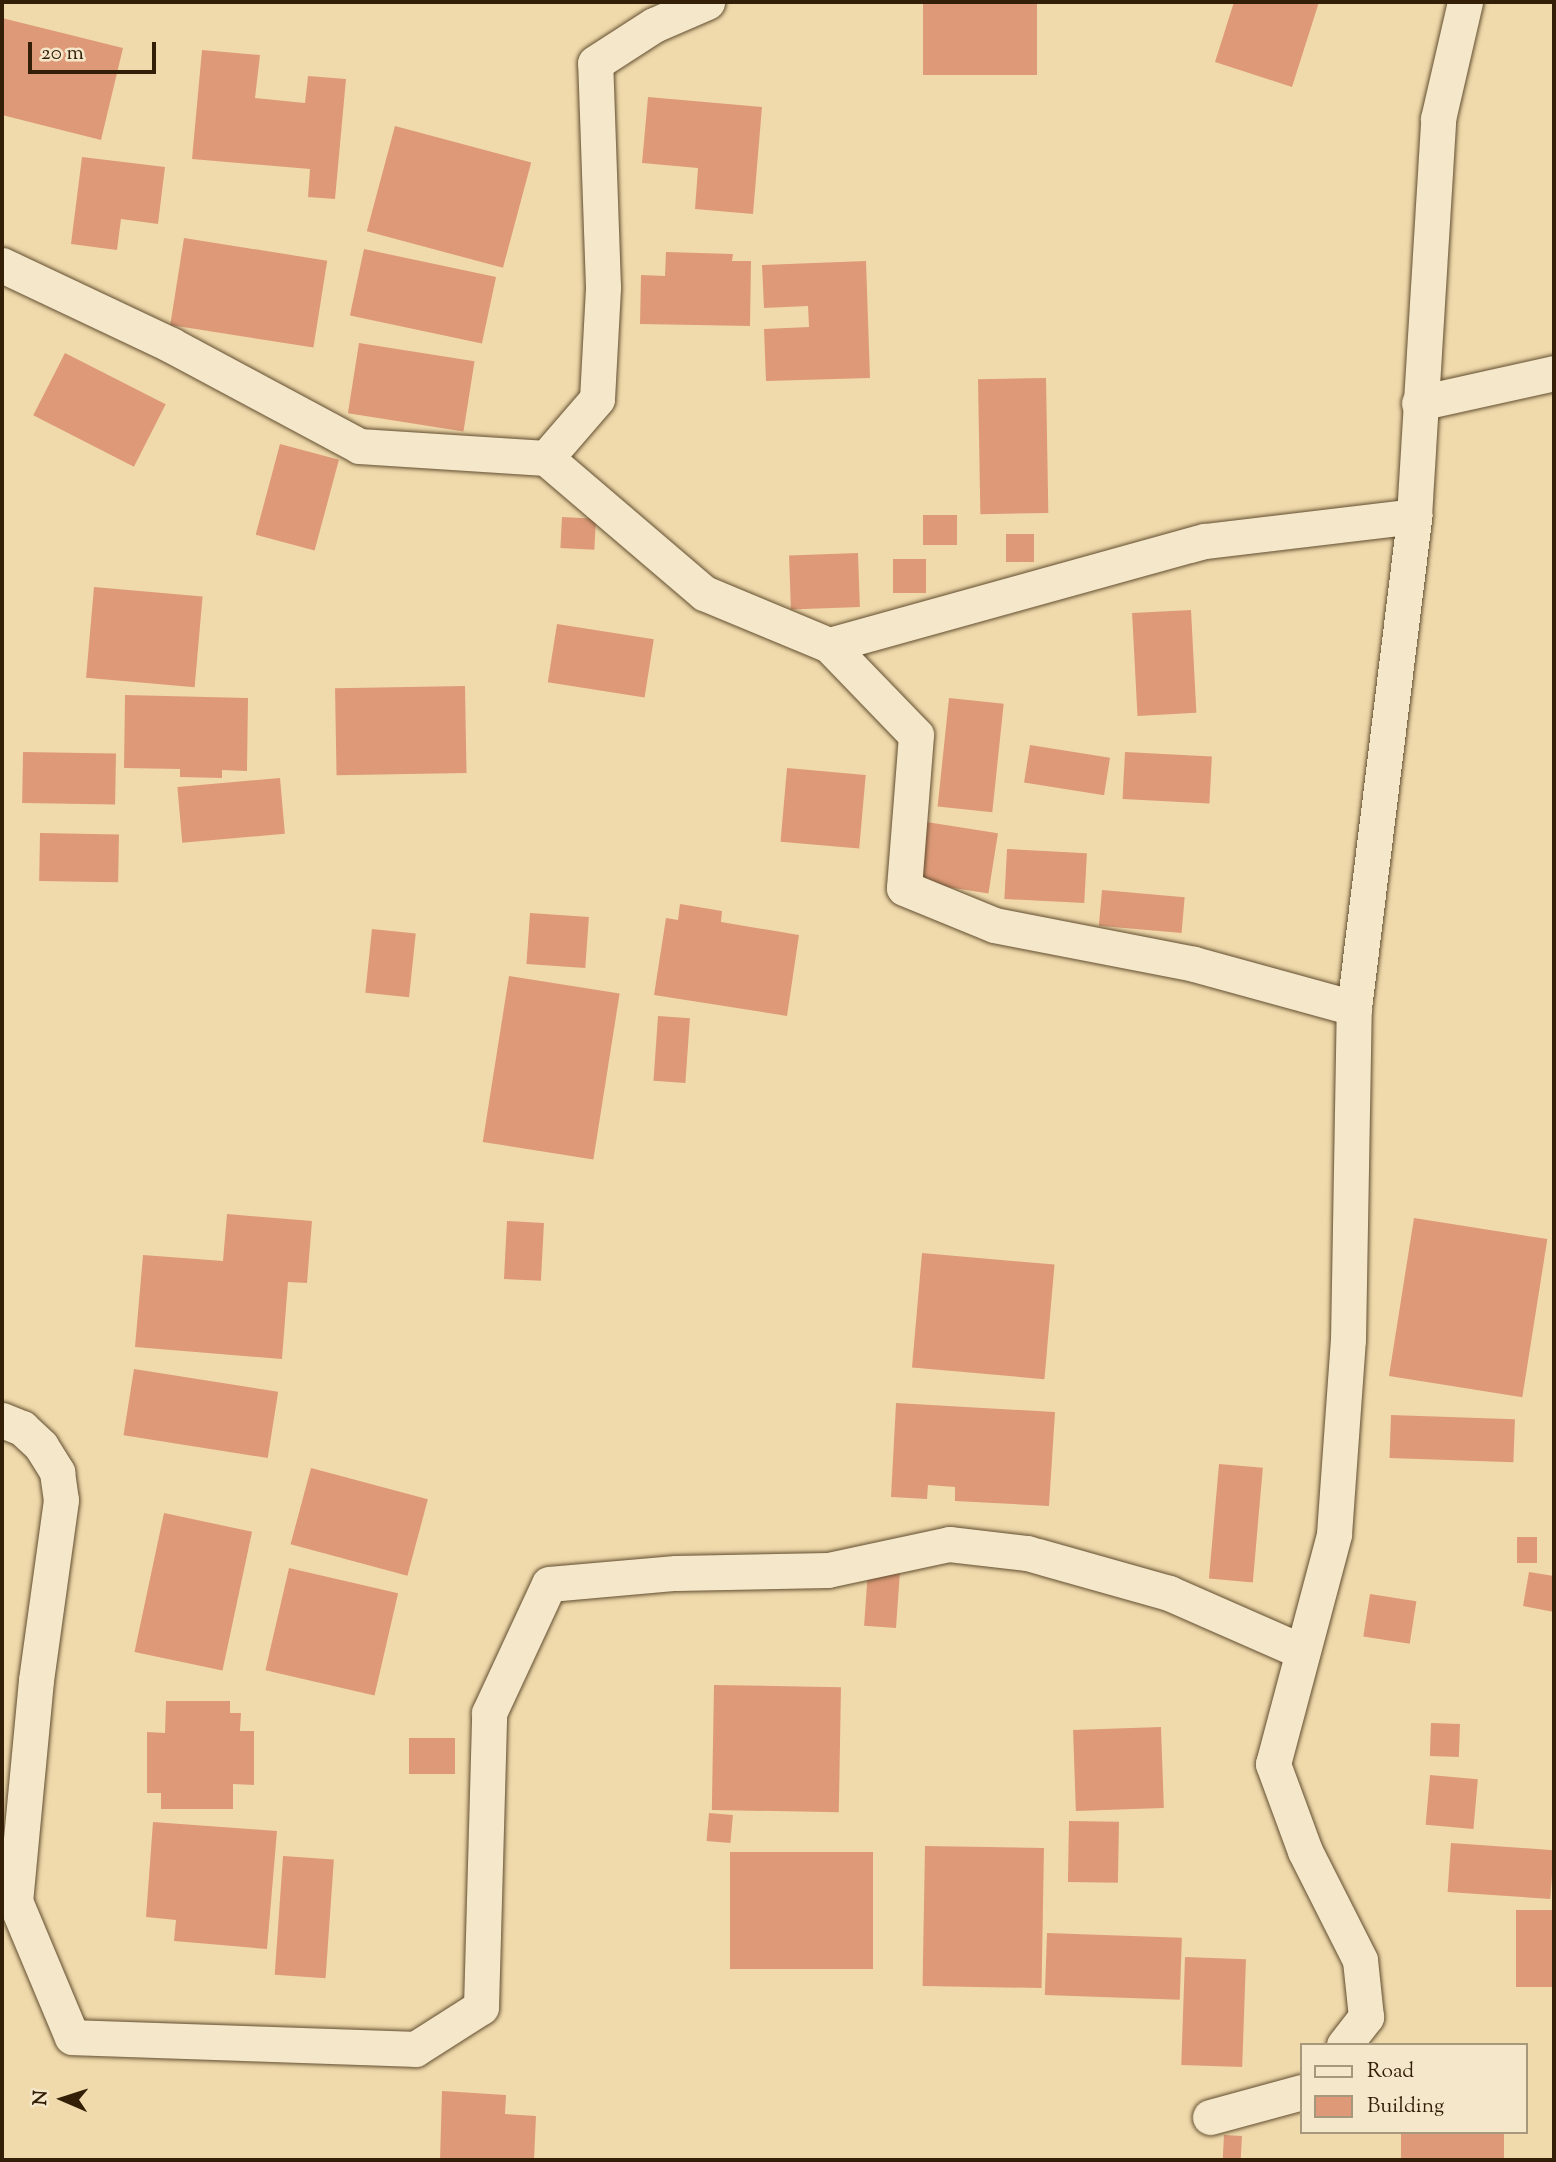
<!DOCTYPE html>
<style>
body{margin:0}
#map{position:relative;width:1556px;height:2162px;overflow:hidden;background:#f0daac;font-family:"Sorts Mill Goudy",serif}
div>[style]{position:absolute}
.building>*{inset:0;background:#de9a78;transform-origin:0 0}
.roads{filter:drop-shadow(0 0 2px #624e30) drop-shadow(0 0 2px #624e30)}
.street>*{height:35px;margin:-17.5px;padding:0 17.5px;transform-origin:17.5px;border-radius:17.5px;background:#f5e7c9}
span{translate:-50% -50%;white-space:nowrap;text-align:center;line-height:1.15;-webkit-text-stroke:7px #f5e7c9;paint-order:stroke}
.frame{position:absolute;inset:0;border:4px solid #331f07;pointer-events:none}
.legend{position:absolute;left:1300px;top:2043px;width:228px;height:91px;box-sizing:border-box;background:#f5e7c9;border:2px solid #a7977b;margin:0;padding:9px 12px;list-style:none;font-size:21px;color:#331f07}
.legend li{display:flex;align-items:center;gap:14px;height:35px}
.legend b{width:35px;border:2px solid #a7977b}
.north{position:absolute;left:28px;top:2064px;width:70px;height:70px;-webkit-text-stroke:5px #f5e7c9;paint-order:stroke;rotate:273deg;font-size:19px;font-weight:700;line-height:28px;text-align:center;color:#331f07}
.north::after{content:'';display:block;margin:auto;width:24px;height:32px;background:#331f07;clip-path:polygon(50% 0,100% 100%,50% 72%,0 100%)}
.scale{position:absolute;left:28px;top:42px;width:128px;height:32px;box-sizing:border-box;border:4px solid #331f07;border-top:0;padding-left:9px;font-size:21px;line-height:24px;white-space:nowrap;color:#331f07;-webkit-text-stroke:5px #f5e7c9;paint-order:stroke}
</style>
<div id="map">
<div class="building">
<div style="left:923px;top:2px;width:114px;height:73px"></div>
<div style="clip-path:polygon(1234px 2px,1319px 2px,1292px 87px,1215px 62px)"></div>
<div style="clip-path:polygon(2px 18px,123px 48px,101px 140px,2px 115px)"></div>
<div style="clip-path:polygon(202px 50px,260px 55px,255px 98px,305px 103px,308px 76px,346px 79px,335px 199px,308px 197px,310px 169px,192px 159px)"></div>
<div style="clip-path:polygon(648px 97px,762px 107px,753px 214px,695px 209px,698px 168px,642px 163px)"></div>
<div style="left:395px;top:126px;width:141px;height:109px;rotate:15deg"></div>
<div style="clip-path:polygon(82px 157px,165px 167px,158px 224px,121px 219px,117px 250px,71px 244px)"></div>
<div style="left:184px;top:238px;width:145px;height:88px;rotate:9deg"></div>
<div style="left:364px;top:249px;width:135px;height:68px;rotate:12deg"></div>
<div style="clip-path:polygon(666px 252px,733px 254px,732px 261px,751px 261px,750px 326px,640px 324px,641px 275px,665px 276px)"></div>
<div style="clip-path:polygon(866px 261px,870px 378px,766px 381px,764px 329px,809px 327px,808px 306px,764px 308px,762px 265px)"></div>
<div style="left:359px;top:343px;width:117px;height:71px;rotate:9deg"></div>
<div style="left:65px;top:353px;width:113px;height:70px;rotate:27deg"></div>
<div style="left:1046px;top:378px;width:135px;height:68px;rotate:89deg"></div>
<div style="left:280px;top:444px;width:61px;height:94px;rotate:15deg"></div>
<div style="left:923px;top:515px;width:34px;height:30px"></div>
<div style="left:562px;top:517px;width:34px;height:31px;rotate:3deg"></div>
<div style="left:1006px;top:534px;width:28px;height:28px"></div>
<div style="left:858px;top:553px;width:54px;height:69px;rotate:88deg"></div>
<div style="left:893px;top:559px;width:33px;height:34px"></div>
<div style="left:94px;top:587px;width:109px;height:91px;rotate:5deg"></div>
<div style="left:1191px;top:610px;width:103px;height:59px;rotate:87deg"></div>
<div style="left:557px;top:624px;width:98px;height:59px;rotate:9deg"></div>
<div style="left:465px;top:686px;width:87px;height:130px;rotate:89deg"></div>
<div style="clip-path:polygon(125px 695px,248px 698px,247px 771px,222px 770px,222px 778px,180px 777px,180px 769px,124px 768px)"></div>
<div style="left:949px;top:698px;width:55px;height:109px;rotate:6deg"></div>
<div style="left:1030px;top:745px;width:81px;height:38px;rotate:9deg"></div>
<div style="left:23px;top:752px;width:93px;height:51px;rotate:1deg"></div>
<div style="left:1125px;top:752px;width:87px;height:47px;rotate:3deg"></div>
<div style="left:787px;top:768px;width:79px;height:74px;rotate:5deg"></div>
<div style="left:280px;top:778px;width:56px;height:103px;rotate:85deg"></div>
<div style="left:914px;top:820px;width:85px;height:61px;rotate:9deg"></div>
<div style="left:40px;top:833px;width:79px;height:48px;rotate:1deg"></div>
<div style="left:1007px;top:849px;width:80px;height:50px;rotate:3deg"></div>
<div style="left:1102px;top:890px;width:83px;height:36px;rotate:5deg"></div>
<div style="clip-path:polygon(680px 904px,722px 911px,721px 922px,799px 935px,787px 1016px,654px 995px,666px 918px,678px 920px)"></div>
<div style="left:530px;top:913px;width:59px;height:51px;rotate:4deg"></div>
<div style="left:372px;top:929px;width:44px;height:64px;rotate:6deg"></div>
<div style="left:509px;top:976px;width:112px;height:168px;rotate:9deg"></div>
<div style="left:658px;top:1016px;width:32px;height:65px;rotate:4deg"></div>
<div style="clip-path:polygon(227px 1214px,312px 1221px,307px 1283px,288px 1282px,282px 1359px,135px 1347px,143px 1255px,223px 1261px)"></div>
<div style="left:1414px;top:1218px;width:135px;height:160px;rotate:9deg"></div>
<div style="left:507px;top:1221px;width:37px;height:58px;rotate:3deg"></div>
<div style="left:922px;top:1253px;width:133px;height:115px;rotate:5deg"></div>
<div style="left:134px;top:1369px;width:146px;height:67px;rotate:9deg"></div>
<div style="clip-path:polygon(896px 1403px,1055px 1412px,1049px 1506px,955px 1501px,955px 1487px,928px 1485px,927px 1499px,891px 1497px)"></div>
<div style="left:1391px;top:1415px;width:124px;height:43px;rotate:2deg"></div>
<div style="left:1219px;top:1464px;width:44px;height:115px;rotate:5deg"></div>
<div style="left:311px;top:1468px;width:121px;height:79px;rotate:15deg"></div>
<div style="left:164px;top:1513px;width:90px;height:142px;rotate:12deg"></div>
<div style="left:1517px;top:1537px;width:20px;height:26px"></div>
<div style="left:289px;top:1568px;width:112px;height:105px;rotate:13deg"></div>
<div style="left:868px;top:1570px;width:32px;height:56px;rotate:4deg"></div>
<div style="clip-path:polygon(1529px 1572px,1554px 1576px,1554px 1612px,1523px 1606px)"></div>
<div style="left:1370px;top:1594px;width:47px;height:43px;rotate:9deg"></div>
<div style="left:714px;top:1685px;width:127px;height:125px;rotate:1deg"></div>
<div style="clip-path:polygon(166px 1701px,230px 1701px,230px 1713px,241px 1713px,240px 1731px,254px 1731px,254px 1785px,233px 1784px,233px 1809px,161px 1809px,161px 1793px,147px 1793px,147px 1732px,165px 1733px)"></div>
<div style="left:1431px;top:1723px;width:29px;height:33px;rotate:2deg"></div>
<div style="left:1161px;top:1727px;width:81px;height:88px;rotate:88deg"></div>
<div style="left:409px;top:1738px;width:46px;height:36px"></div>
<div style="left:1430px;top:1775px;width:48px;height:50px;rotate:5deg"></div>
<div style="left:709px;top:1813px;width:24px;height:28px;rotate:5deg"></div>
<div style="left:1069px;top:1821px;width:50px;height:61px;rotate:1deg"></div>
<div style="clip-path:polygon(153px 1822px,277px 1831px,267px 1949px,174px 1941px,176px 1920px,146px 1917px)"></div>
<div style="left:1451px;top:1843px;width:103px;height:49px;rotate:4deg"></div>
<div style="left:925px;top:1846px;width:119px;height:140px;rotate:1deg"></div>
<div style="left:730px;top:1852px;width:143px;height:117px"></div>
<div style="left:283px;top:1856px;width:51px;height:119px;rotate:4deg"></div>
<div style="left:1516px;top:1910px;width:38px;height:77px"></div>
<div style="left:1047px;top:1933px;width:135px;height:62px;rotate:2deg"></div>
<div style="left:1185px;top:1957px;width:61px;height:108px;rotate:2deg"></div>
<div style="clip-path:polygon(442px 2091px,506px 2095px,505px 2114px,536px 2116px,534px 2160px,440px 2160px)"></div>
<div style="left:1401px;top:2132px;width:103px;height:28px"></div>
<div style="left:1224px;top:2135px;width:18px;height:25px;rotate:3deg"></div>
</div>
<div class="roads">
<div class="street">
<div style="left:2px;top:265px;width:187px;rotate:25.3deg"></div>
<div style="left:171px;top:345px;width:213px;rotate:28.2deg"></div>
<div style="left:359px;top:446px;width:187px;rotate:3.7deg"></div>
<div style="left:546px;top:458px;width:78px;rotate:-49.2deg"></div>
<div style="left:597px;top:399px;width:112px;rotate:-86.9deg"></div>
<div style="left:603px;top:287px;width:224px;rotate:-92deg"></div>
<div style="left:595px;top:63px;width:70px;rotate:-32.8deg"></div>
<div style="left:654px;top:25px;width:58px;rotate:-23.5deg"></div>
<div style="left:1419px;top:403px;width:138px;rotate:-12.5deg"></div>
<div style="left:546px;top:458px;width:208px;rotate:40.5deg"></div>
<div style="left:704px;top:593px;width:135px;rotate:22.6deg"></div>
<div style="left:829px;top:645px;width:390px;rotate:-15.5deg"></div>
<div style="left:1205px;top:541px;width:210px;rotate:-6.8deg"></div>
<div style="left:829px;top:645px;width:125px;rotate:46deg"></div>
<div style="left:916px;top:735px;width:153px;rotate:94.5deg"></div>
<div style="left:904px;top:888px;width:97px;rotate:22.3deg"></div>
<div style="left:994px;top:925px;width:204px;rotate:11deg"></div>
<div style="left:1194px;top:964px;width:166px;rotate:15.4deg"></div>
<div style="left:2px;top:1420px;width:22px;rotate:22deg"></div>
<div style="left:22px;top:1428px;width:26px;rotate:43deg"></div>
<div style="left:41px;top:1446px;width:31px;rotate:58deg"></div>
<div style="left:57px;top:1472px;width:28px;rotate:82deg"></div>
<div style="left:61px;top:1500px;width:182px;rotate:97.9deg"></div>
<div style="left:36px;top:1680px;width:222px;rotate:95.4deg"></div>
<div style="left:15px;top:1901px;width:147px;rotate:67.3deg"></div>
<div style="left:72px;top:2037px;width:343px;rotate:2deg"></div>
<div style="left:415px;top:2049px;width:78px;rotate:-32.5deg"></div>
<div style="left:481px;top:2007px;width:294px;rotate:-88.4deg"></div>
<div style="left:489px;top:1713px;width:142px;rotate:-65.1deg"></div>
<div style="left:549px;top:1584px;width:127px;rotate:-5deg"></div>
<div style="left:676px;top:1573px;width:152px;rotate:-1.1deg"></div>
<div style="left:828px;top:1570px;width:124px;rotate:-12.1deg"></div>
<div style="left:949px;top:1544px;width:79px;rotate:6.6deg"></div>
<div style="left:1027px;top:1553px;width:148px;rotate:15.7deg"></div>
<div style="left:1169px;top:1593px;width:144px;rotate:23.7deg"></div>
<div style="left:1344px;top:2045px;width:36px;rotate:-52deg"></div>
<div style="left:1366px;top:2017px;width:57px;rotate:-96deg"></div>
<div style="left:1360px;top:1960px;width:122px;rotate:-116.8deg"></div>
<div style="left:1305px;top:1851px;width:93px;rotate:-110.2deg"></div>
<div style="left:1273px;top:1764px;width:238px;rotate:-75.1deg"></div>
<div style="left:1334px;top:1534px;width:195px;rotate:-85.9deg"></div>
<div style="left:1348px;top:1340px;width:332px;rotate:-89deg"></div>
<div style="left:1354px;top:1008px;width:496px;rotate:-83deg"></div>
<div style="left:1414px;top:516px;width:398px;rotate:-86.5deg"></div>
<div style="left:1438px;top:119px;width:120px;rotate:-77deg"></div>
<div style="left:1210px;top:2117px;width:95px;rotate:-15.2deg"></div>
</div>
</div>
<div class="frame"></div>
<ul class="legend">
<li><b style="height:9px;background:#f5e7c9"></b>Road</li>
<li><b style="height:19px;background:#de9a78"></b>Building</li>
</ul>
<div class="north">N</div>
<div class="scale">20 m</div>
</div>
